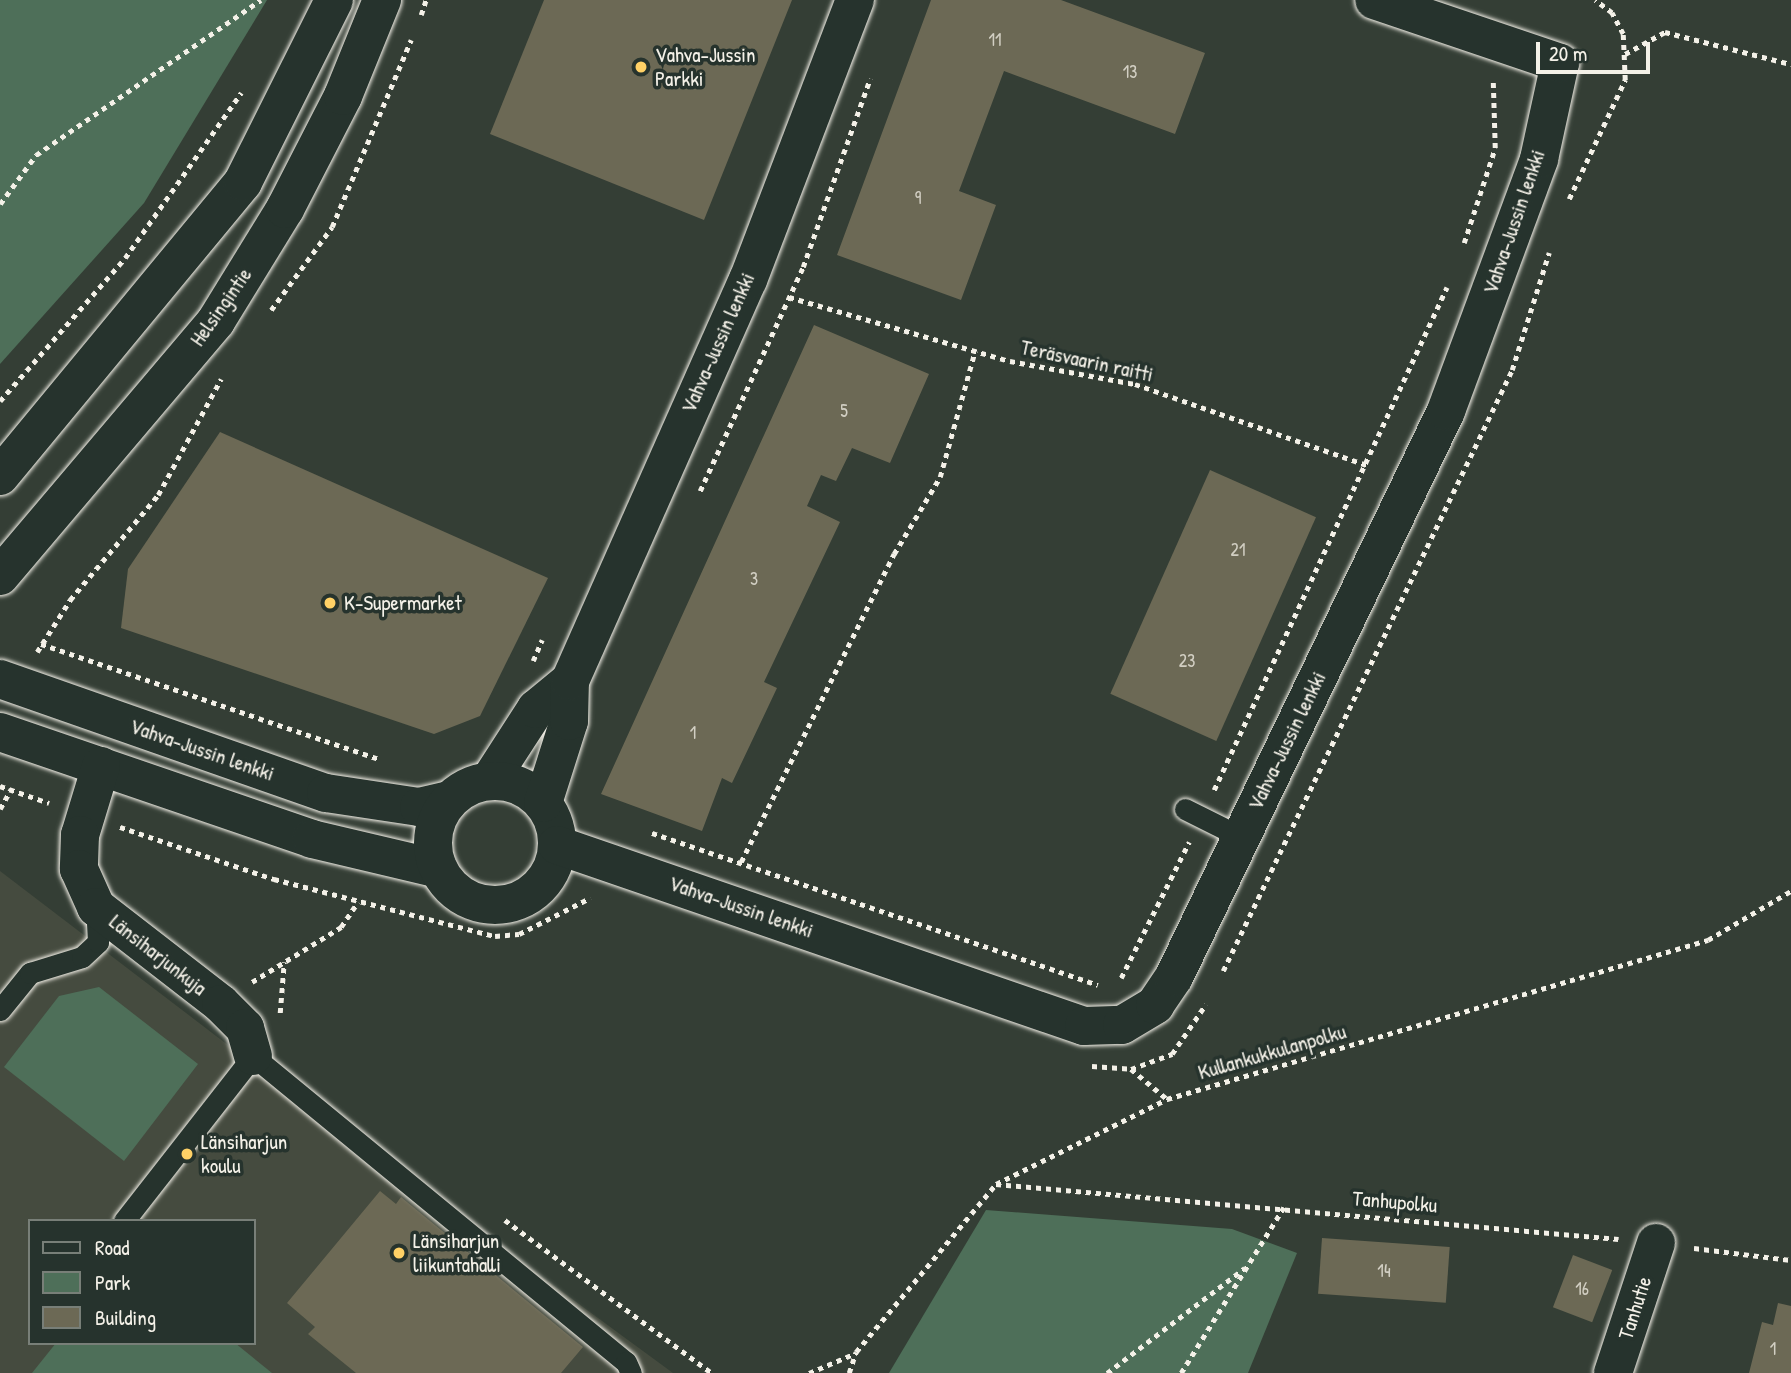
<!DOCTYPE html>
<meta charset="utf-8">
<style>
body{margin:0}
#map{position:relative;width:1791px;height:1373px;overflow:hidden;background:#343e35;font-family:"Patrick Hand",sans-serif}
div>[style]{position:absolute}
.built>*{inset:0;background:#454b3f}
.green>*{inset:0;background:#4e6f59}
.building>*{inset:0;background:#6c6955;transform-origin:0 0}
.path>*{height:4.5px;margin-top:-2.25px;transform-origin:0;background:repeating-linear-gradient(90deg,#f4f1e8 0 5px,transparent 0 10px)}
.roads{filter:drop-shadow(0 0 2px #f4f1e8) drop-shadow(0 0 2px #f4f1e8)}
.service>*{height:21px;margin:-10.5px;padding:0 10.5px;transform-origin:10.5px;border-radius:10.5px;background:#26332d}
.minor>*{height:38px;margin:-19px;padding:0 19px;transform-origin:19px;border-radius:19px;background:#26332d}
.minor>.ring{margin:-19px;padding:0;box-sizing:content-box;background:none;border:38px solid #26332d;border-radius:50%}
.secondary>*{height:38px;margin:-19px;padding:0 19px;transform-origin:19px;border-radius:19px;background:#26332d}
.dots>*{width:19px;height:19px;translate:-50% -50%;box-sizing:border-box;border:4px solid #26332d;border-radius:50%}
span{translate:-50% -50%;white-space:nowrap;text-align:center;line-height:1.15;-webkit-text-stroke:7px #26332d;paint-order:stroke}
.number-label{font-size:18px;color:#d2cfc3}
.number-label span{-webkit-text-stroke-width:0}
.poi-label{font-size:21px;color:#f4f1e8}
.left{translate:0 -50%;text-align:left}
.street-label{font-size:21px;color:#f4f1e8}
.legend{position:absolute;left:28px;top:1219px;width:228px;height:126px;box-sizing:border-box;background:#26332d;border:2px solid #787f78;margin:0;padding:9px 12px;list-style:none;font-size:21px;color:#f4f1e8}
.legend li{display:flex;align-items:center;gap:14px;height:35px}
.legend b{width:35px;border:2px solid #787f78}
.scale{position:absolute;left:1536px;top:42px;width:114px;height:32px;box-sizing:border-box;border:4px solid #f4f1e8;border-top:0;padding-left:9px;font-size:21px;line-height:24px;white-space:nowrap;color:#f4f1e8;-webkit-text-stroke:5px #26332d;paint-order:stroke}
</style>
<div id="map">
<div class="built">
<div style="clip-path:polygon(evenodd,0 871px,283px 1087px,673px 1373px,0 1373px,0 871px,30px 1221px,254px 1221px,254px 1343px,30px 1343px,30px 1221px)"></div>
</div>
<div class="green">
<div style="clip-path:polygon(0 0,267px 0,144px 203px,0 364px)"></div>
<div style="clip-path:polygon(99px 987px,198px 1064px,124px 1161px,4px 1067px,59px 996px)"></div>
<div style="clip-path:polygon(986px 1210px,1232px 1229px,1297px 1253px,1248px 1373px,889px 1373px)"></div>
<div style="clip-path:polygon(56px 1343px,235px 1343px,272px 1373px,32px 1373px)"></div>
</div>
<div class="building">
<div style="clip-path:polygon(544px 0,792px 0,704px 220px,490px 134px)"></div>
<div style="clip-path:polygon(931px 0,1061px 0,1205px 53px,1175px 134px,1004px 71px,959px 191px,996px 205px,961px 300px,837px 255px)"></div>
<div style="clip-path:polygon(814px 325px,929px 374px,890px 463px,852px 448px,836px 481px,821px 475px,807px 506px,840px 522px,764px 682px,777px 688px,732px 783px,722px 778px,702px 831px,601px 794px)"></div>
<div style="clip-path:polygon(220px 432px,548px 578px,480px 716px,434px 734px,121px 628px,128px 569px)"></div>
<div style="left:1210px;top:470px;width:116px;height:245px;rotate:24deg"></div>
<div style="clip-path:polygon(380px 1191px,396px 1204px,401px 1197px,583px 1347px,561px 1373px,356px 1373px,308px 1334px,315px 1327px,287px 1303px)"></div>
<div style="left:1322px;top:1238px;width:128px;height:56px;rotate:4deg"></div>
<div style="left:1573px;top:1255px;width:42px;height:56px;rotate:21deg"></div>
<div style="clip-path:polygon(1778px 1303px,1791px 1306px,1791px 1373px,1749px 1373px,1762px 1322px,1773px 1325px)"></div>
</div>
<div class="path">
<div style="left:421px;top:15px;width:16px;rotate:-72deg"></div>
<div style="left:1625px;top:54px;width:46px;rotate:-28.8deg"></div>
<div style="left:1665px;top:32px;width:130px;rotate:14.3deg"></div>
<div style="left:1569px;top:199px;width:132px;rotate:-64.8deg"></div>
<div style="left:1625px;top:80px;width:46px;rotate:-92.5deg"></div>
<div style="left:1623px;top:34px;width:24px;rotate:-118deg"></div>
<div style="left:1612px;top:13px;width:21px;rotate:-143deg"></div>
<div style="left:0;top:204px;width:61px;rotate:-53.7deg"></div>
<div style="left:36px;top:155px;width:273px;rotate:-34.6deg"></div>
<div style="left:1464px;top:243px;width:100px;rotate:-71.9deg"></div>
<div style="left:1495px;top:148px;width:66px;rotate:-91.7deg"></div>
<div style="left:789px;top:297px;width:230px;rotate:16.2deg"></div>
<div style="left:1010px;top:361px;width:127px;rotate:10.4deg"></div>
<div style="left:1135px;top:384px;width:248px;rotate:19.3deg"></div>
<div style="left:271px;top:310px;width:103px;rotate:-53.7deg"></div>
<div style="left:332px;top:227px;width:203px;rotate:-67.1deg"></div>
<div style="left:0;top:401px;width:190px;rotate:-48.8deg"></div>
<div style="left:125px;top:258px;width:202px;rotate:-54.9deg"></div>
<div style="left:700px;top:491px;width:247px;rotate:-65.3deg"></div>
<div style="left:803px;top:267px;width:200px;rotate:-70.4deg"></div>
<div style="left:41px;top:644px;width:359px;rotate:18.8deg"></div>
<div style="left:37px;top:652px;width:62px;rotate:-57.6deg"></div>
<div style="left:70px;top:600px;width:137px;rotate:-50deg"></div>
<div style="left:158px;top:495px;width:132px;rotate:-61.5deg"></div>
<div style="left:533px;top:661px;width:23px;rotate:-67deg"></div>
<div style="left:0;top:786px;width:52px;rotate:19.1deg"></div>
<div style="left:1214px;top:790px;width:554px;rotate:-65.15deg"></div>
<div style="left:0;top:809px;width:23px;rotate:-61deg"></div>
<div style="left:120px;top:827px;width:163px;rotate:18.7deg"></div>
<div style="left:274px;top:879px;width:228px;rotate:14.5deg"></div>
<div style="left:495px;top:936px;width:24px;rotate:-5deg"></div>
<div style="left:519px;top:934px;width:80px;rotate:-26.9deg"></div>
<div style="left:652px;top:833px;width:471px;rotate:18.8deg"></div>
<div style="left:741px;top:862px;width:344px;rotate:-63.6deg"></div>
<div style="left:894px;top:554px;width:90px;rotate:-59.1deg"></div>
<div style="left:940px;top:477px;width:131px;rotate:-74.5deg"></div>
<div style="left:1223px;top:971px;width:667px;rotate:-64.32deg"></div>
<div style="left:1512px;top:370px;width:123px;rotate:-72.5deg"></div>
<div style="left:1121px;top:978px;width:152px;rotate:-63.4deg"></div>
<div style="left:252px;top:982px;width:105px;rotate:-31.7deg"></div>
<div style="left:341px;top:927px;width:30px;rotate:-56deg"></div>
<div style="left:280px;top:1013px;width:51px;rotate:-85.5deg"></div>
<div style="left:1092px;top:1066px;width:39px;rotate:4deg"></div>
<div style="left:1131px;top:1069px;width:47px;rotate:39.8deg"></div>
<div style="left:1131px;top:1069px;width:44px;rotate:-20.1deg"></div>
<div style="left:1172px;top:1054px;width:60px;rotate:-55.8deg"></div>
<div style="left:996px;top:1184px;width:625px;rotate:5.05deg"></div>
<div style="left:505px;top:1220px;width:257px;rotate:36.5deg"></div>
<div style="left:1694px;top:1248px;width:98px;rotate:7.1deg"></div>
<div style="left:809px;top:1373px;width:51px;rotate:-23.1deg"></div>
<div style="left:849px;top:1373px;width:22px;rotate:-72deg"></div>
<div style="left:856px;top:1352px;width:219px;rotate:-50.2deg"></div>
<div style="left:996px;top:1184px;width:191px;rotate:-26.4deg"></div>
<div style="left:1167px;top:1099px;width:564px;rotate:-16.38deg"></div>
<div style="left:1708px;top:940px;width:96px;rotate:-30.6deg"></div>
<div style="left:1107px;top:1373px;width:173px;rotate:-37.3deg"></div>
<div style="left:1181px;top:1373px;width:195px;rotate:-58.2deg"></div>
</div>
<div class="roads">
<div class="service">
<div style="left:1185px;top:809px;width:63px;rotate:26.6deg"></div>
<div style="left:0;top:1010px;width:48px;rotate:-51deg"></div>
<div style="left:30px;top:973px;width:54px;rotate:-17.1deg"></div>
<div style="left:82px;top:957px;width:22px;rotate:-43deg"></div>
<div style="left:98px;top:942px;width:35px;rotate:-93deg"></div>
<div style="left:124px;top:1221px;width:209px;rotate:-52deg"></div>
<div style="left:253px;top:1056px;width:482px;rotate:39.4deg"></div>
<div style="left:626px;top:1362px;width:12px;rotate:66deg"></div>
</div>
<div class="minor">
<div style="left:0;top:679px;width:345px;rotate:19.3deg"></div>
<div style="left:326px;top:793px;width:94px;rotate:8.6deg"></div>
<div style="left:419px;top:807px;width:32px;rotate:-13deg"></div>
<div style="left:0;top:732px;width:330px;rotate:18.9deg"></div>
<div style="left:312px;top:839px;width:130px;rotate:13.3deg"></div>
<div style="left:101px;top:766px;width:72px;rotate:106.9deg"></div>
<div style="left:80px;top:835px;width:34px;rotate:92deg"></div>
<div style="left:79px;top:869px;width:42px;rotate:65.9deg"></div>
<div style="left:96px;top:907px;width:158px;rotate:37.8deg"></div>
<div style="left:221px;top:1004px;width:34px;rotate:45deg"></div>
<div style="left:245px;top:1028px;width:29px;rotate:74deg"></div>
<div style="left:490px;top:780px;width:85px;rotate:-57.1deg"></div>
<div style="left:536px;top:709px;width:44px;rotate:-39.5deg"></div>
<div class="ring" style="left:433px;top:781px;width:86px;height:86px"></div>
<div style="left:543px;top:803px;width:86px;rotate:-72.4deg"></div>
<div style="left:569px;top:721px;width:40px;rotate:-88.6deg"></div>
<div style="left:570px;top:681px;width:439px;rotate:-66.1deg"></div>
<div style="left:748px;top:280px;width:300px;rotate:-69.1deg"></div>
<div style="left:557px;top:845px;width:557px;rotate:18.96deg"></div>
<div style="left:1084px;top:1026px;width:38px;rotate:-2deg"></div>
<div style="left:1122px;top:1025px;width:39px;rotate:-31deg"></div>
<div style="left:1155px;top:1005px;width:34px;rotate:-56deg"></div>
<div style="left:1174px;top:977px;width:628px;rotate:-64.33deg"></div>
<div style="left:1446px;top:411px;width:269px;rotate:-69.7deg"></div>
<div style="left:1539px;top:159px;width:98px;rotate:-77.7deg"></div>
<div style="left:1560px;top:63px;width:196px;rotate:-161.3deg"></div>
<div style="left:1613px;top:1373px;width:137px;rotate:-71.7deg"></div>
</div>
<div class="secondary">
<div style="left:0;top:476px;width:381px;rotate:-50.4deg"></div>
<div style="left:243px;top:182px;width:203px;rotate:-63.4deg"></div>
<div style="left:0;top:576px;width:334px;rotate:-49.7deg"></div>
<div style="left:216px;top:321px;width:132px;rotate:-58.4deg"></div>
<div style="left:285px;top:209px;width:127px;rotate:-62.8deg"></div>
<div style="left:343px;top:96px;width:104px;rotate:-67.9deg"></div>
</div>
</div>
<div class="dots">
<div style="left:641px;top:67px;background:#ffd166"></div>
<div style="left:330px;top:603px;background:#ffd166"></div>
<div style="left:187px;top:1154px;background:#ffd166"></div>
<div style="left:399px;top:1253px;background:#ffd166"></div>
</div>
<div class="number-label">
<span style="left:995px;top:40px">11</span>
<span style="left:1130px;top:72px">13</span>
<span style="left:918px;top:198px">9</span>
<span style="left:844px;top:411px">5</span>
<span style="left:1238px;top:550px">21</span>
<span style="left:754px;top:579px">3</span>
<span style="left:1187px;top:661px">23</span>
<span style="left:693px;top:733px">1</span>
<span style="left:1384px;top:1271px">14</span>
<span style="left:1582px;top:1289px">16</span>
<span style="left:1773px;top:1349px">1</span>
</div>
<div class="poi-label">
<span class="left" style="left:655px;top:67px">Vahva-Jussin<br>Parkki</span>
<span class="left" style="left:344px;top:603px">K-Supermarket</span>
<span class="left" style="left:201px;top:1154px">Länsiharjun<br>koulu</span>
<span class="left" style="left:413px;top:1253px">Länsiharjun<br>liikuntahalli</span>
</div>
<div class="street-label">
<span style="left:1514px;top:222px;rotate:-71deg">Vahva-Jussin lenkki</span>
<span style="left:221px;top:307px;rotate:-55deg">Helsingintie</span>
<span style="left:718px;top:343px;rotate:-66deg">Vahva-Jussin lenkki</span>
<span style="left:1087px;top:361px;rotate:12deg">Teräsvaarin raitti</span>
<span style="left:1287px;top:741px;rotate:-64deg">Vahva-Jussin lenkki</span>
<span style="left:202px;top:750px;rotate:19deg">Vahva-Jussin lenkki</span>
<span style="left:741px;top:907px;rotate:19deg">Vahva-Jussin lenkki</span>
<span style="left:158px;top:955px;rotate:38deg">Länsiharjunkuja</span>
<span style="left:1272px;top:1052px;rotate:-16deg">Kullankukkulanpolku</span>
<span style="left:1395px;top:1202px;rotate:5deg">Tanhupolku</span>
<span style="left:1635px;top:1308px;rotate:-72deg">Tanhutie</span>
</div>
<ul class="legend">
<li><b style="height:9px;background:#26332d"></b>Road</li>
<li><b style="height:19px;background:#4e6f59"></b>Park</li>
<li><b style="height:19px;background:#6c6955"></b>Building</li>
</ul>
<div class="scale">20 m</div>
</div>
